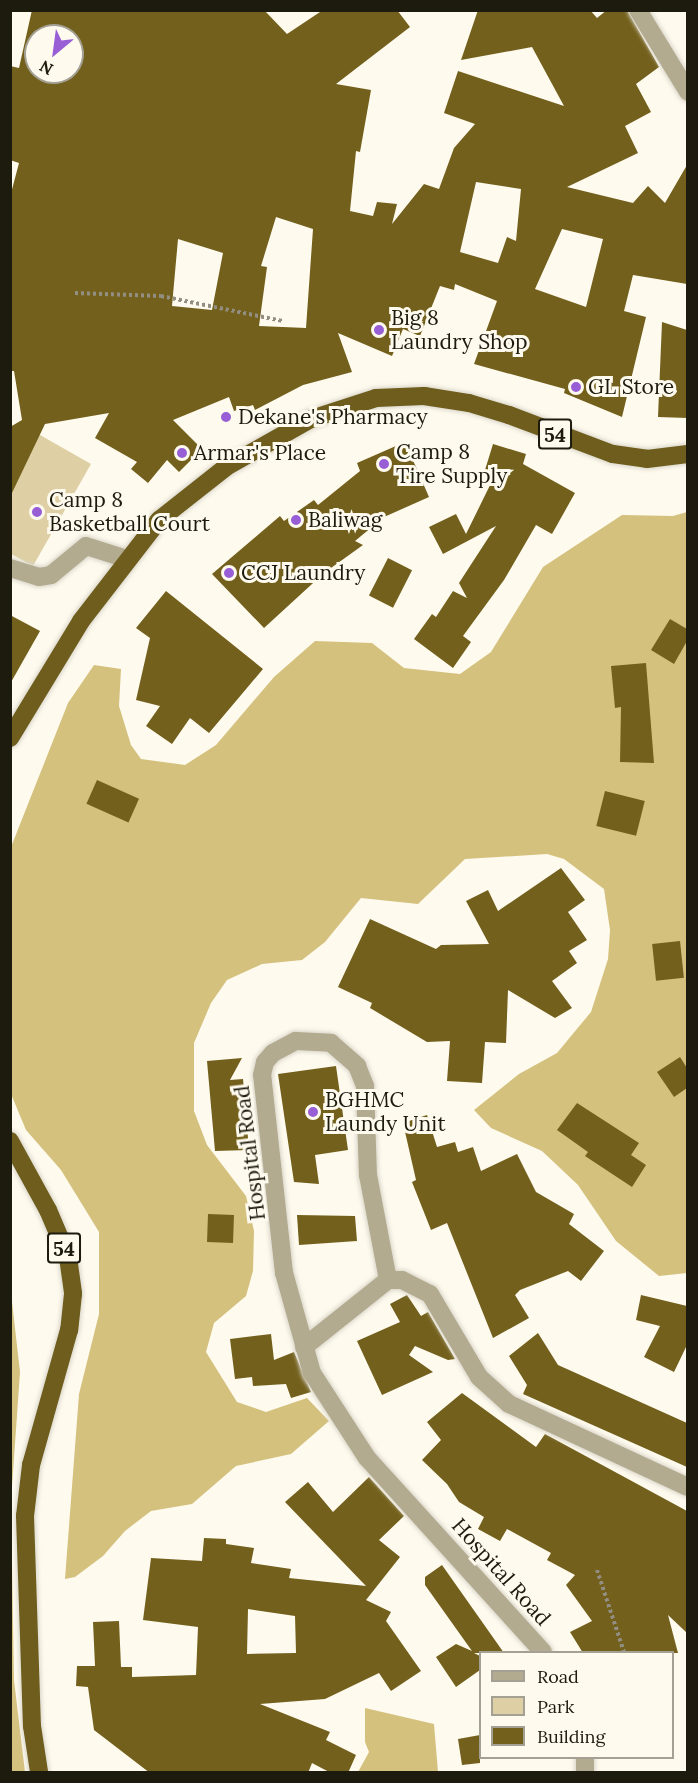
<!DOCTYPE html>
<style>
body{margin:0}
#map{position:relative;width:698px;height:1783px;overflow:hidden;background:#fefaee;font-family:Lora,serif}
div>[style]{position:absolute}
.green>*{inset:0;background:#ded0a4}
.forest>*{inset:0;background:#d5c17e}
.building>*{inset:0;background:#73601c;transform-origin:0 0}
.path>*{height:4px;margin-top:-2px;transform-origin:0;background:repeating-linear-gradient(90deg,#928e82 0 3px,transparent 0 6px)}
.roads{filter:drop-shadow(0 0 2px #dad6ca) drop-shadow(0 0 2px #dad6ca)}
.minor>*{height:18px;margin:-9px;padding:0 9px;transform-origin:9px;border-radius:9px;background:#b3ab8f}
.trunk>*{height:18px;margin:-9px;padding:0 9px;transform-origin:9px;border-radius:9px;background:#6e5d1c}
.dots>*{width:16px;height:16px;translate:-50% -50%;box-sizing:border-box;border:3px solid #fefaee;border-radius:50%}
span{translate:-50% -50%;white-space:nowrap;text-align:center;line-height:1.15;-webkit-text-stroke:6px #fefaee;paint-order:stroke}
.shield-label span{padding:2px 4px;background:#fefaee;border:2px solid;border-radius:4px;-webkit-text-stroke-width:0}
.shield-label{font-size:20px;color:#1d1a0e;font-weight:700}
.poi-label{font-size:21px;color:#1d1a0e}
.left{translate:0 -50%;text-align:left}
.street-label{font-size:21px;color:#1d1a0e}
.frame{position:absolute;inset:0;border:12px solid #1d1a0e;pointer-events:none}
.legend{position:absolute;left:479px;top:1651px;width:195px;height:108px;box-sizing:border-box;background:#fefaee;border:2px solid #a4a094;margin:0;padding:8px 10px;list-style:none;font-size:18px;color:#1d1a0e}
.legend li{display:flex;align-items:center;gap:12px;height:30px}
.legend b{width:30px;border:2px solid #a4a094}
.north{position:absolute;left:24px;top:24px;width:60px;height:60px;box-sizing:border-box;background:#fefaee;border:2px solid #a4a094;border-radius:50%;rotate:209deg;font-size:16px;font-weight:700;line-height:24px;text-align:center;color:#1d1a0e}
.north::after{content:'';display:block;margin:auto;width:21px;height:27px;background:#975ed6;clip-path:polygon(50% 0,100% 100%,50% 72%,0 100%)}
</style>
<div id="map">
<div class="green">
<div style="clip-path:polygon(33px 431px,91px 464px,33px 566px,11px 554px,11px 470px)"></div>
</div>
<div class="forest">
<div style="clip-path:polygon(687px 512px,687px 1273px,659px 1276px,616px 1241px,578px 1185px,542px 1151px,491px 1128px,474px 1110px,519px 1074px,557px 1053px,591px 1012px,608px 959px,610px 930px,604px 889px,564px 859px,547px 854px,465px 859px,418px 904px,361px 898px,325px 942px,302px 960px,262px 964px,227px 980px,211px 1003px,194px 1043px,194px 1111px,207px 1145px,246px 1196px,254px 1231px,253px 1271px,246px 1296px,214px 1323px,206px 1352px,237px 1402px,266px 1412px,307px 1398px,329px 1421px,291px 1454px,236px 1466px,192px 1504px,151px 1511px,125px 1531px,103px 1556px,75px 1577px,65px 1579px,79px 1394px,99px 1314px,99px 1232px,61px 1170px,26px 1130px,11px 1094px,11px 847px,68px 703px,94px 665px,121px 669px,119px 706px,131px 745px,141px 759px,185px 765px,216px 745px,274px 677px,315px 641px,372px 643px,404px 668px,460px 674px,491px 652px,543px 567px,622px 515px,673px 516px)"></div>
<div style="clip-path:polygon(11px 1293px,20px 1372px,11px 1501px,10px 1293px)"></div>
<div style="clip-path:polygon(11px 1502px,14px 1680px,25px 1772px,11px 1772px)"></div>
<div style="clip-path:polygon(365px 1708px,434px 1724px,438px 1772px,358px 1772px,369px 1752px,365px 1742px)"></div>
</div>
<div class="building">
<div style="clip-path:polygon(evenodd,32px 10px,264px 10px,287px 34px,323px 10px,397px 10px,410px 27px,336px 84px,371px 90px,360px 152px,356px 151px,350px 211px,373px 216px,377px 202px,397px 204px,392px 224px,424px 184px,439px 189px,454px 148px,475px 124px,444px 113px,458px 71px,564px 106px,532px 47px,461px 60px,478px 10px,590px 10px,597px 18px,607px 10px,627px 10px,659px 67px,636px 84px,651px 112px,625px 126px,638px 153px,567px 187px,633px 203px,648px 186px,665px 203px,687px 165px,687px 284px,633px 275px,624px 311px,646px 317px,622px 417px,564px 393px,565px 389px,474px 364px,497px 301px,455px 284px,454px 290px,440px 286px,420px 336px,403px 329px,392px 356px,338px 333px,352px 372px,303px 385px,255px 410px,253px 405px,234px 411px,229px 397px,173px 420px,202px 449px,179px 472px,167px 460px,148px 483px,131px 469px,137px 462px,95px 438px,109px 413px,45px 424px,11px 495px,10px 427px,22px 420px,14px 371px,10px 371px,10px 197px,19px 163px,10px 160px,10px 66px,19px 68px,32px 10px,36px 36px,72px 36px,72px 72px,36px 72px,36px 36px,32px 10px,476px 182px,521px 189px,516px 241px,507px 237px,498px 263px,460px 252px,476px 182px,32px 10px,276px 217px,313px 229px,306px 328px,259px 326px,267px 267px,261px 266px,276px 217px,32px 10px,562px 229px,603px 239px,586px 307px,535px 289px,562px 229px,32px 10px,178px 239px,223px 253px,212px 310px,172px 306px,178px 239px)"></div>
<div style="clip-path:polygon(662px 322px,687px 330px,687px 418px,658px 417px)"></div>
<div style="clip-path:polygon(405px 442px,429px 497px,384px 517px,355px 541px,363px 545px,324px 573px,264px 628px,212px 574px,280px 516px,284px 521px,314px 500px,318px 505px,360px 471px,357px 463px)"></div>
<div style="clip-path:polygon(493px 444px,526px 454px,523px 464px,575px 493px,552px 534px,536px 525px,504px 580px,463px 636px,471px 642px,453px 668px,414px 639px,432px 614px,436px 617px,453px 591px,467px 598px,459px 583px,496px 526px,443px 554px,429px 527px,456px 514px,466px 534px,496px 473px,485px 470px)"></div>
<div style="left:388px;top:558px;width:27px;height:42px;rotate:27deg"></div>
<div style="clip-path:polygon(166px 591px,263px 669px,209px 733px,190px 718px,172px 744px,146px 726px,160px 706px,136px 700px,150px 638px,136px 628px)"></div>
<div style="clip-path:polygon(10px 615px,40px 631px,10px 684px)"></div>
<div style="clip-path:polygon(670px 619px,687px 629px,687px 641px,674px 664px,651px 650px)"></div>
<div style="clip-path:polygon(646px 663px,654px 763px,620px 762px,621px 707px,615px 708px,611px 666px)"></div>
<div style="left:97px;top:780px;width:46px;height:26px;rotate:24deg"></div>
<div style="left:605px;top:791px;width:41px;height:36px;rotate:14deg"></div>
<div style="clip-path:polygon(561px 868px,585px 900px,568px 912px,587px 940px,569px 951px,577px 963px,552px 981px,572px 1008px,555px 1018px,508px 990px,506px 1043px,485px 1042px,482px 1083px,447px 1081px,450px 1041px,427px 1042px,370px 1008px,372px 1003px,338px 987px,370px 919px,436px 949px,441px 945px,489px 944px,466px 901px,488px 890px,498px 911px)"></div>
<div style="left:680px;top:941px;width:37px;height:28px;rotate:84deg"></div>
<div style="clip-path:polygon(680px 1057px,687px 1068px,687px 1088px,674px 1097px,657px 1072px)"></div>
<div style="clip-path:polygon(242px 1058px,230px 1080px,243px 1079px,249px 1150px,215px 1151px,207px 1061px)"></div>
<div style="clip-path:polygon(336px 1066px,348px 1150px,315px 1155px,319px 1184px,294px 1182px,278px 1074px)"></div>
<div style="clip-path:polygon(577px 1103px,639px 1143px,631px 1155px,646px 1165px,632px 1187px,585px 1156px,588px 1152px,557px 1130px)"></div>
<div style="clip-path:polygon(427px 1115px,437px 1147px,455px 1142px,458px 1152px,473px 1147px,481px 1171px,517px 1154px,536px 1192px,574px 1214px,569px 1224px,604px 1251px,581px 1281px,568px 1271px,520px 1290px,515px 1295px,529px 1318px,493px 1338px,447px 1223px,431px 1230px,412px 1182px,416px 1180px,403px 1123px)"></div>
<div style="left:208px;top:1214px;width:26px;height:28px;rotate:2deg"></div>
<div style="clip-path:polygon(297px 1215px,355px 1216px,357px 1241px,299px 1245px)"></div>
<div style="clip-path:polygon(407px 1295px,421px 1316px,428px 1312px,455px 1359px,448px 1360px,415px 1346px,409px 1355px,433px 1372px,382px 1395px,357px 1341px,400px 1322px,390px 1304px)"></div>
<div style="clip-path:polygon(641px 1295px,687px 1306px,687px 1345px,674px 1372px,644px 1357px,660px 1326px,636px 1320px)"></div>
<div style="clip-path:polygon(538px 1333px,558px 1365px,687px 1423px,687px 1467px,523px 1394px,527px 1385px,509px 1356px)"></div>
<div style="clip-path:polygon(271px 1334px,274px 1360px,294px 1352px,311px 1392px,291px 1398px,286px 1384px,253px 1386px,252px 1377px,235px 1379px,230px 1339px)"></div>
<div style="clip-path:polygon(462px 1393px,536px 1447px,545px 1434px,687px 1511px,687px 1633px,668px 1615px,678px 1653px,583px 1653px,570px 1632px,592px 1621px,566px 1585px,575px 1575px,547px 1560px,551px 1553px,507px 1529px,500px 1541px,478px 1529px,484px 1517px,459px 1502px,447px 1484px,422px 1460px,441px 1440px,427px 1422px)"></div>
<div style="clip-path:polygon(evenodd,369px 1477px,404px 1516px,379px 1540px,400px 1557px,366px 1600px,391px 1612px,386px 1621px,421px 1671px,391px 1691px,379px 1673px,325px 1699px,260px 1704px,330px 1732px,326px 1740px,356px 1755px,348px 1773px,331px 1773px,312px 1763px,308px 1773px,150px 1773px,94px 1730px,88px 1687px,76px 1686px,77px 1666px,95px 1666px,93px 1622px,119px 1621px,121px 1667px,132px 1667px,132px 1677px,196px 1675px,198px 1627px,143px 1620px,151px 1558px,202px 1561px,204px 1538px,226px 1539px,226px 1544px,254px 1548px,251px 1563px,291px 1569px,289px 1578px,366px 1586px,285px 1502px,308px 1482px,333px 1512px,369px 1477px,248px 1609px,295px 1616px,296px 1653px,247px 1654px,248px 1609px)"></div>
<div style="clip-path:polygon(442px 1565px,504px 1653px,474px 1653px,480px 1656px,480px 1670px,456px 1687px,436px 1657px,456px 1644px,472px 1651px,425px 1585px,425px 1577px)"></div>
<div style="clip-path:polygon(480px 1735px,480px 1763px,462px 1765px,458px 1739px)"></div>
</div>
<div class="path">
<div style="left:75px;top:293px;width:86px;rotate:2deg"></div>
<div style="left:161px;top:296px;width:125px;rotate:11.6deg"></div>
<div style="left:597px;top:1570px;width:86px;rotate:71.8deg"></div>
</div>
<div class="roads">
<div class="minor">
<div style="left:638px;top:10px;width:96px;rotate:58.6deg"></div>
<div style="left:10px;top:568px;width:30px;rotate:17deg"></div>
<div style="left:39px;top:577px;width:12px;rotate:-9deg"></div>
<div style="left:51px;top:575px;width:45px;rotate:-39.6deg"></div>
<div style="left:86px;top:546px;width:43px;rotate:17.6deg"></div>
<div style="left:304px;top:1347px;width:107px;rotate:-38.6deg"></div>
<div style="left:543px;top:1652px;width:262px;rotate:-132.2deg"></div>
<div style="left:367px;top:1458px;width:101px;rotate:-122.9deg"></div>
<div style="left:312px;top:1373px;width:104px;rotate:-105.6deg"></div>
<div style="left:284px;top:1273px;width:199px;rotate:-96.3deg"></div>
<div style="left:262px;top:1075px;width:13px;rotate:-77deg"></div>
<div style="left:265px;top:1062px;width:12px;rotate:-48deg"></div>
<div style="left:273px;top:1053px;width:26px;rotate:-28deg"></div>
<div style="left:296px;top:1041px;width:35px;rotate:3deg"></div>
<div style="left:331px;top:1043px;width:35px;rotate:41deg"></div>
<div style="left:357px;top:1066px;width:22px;rotate:68deg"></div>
<div style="left:365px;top:1086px;width:89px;rotate:88.1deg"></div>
<div style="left:368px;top:1175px;width:107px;rotate:79.2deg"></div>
<div style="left:388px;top:1280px;width:14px"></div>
<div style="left:402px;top:1280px;width:31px;rotate:27deg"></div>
<div style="left:430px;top:1294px;width:96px;rotate:59.4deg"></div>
<div style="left:479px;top:1377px;width:40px;rotate:42deg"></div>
<div style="left:509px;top:1404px;width:197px;rotate:24.9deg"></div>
<div style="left:585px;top:1758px;width:14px;rotate:90deg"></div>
</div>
<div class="trunk">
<div style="left:10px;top:738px;width:137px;rotate:-58.7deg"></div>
<div style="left:81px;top:621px;width:128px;rotate:-52.3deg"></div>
<div style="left:159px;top:520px;width:85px;rotate:-38.3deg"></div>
<div style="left:226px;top:467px;width:98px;rotate:-29.5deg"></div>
<div style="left:311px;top:419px;width:68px;rotate:-17.9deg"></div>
<div style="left:376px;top:398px;width:48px;rotate:-2.4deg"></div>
<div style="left:424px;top:396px;width:46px;rotate:8.8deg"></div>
<div style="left:469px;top:403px;width:42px;rotate:16.7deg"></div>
<div style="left:509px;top:415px;width:111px;rotate:20.6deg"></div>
<div style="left:613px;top:454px;width:34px;rotate:8deg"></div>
<div style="left:647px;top:459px;width:41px;rotate:-7deg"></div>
<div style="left:10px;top:1141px;width:79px;rotate:61.2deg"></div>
<div style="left:48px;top:1210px;width:51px;rotate:66.9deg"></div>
<div style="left:68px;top:1257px;width:37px;rotate:82deg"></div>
<div style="left:73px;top:1294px;width:36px;rotate:96deg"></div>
<div style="left:69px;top:1330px;width:140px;rotate:105.7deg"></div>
<div style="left:31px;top:1465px;width:51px;rotate:96.7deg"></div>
<div style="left:25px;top:1516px;width:210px;rotate:88.1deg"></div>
<div style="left:32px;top:1726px;width:47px;rotate:81.3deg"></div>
</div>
</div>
<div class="dots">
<div style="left:379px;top:330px;background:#975ed6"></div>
<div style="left:576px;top:387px;background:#975ed6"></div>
<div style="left:226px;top:417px;background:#975ed6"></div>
<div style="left:182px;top:453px;background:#975ed6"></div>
<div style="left:384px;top:464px;background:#975ed6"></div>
<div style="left:37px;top:512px;background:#975ed6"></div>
<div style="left:296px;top:520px;background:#975ed6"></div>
<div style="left:229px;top:573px;background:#975ed6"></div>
<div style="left:313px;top:1112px;background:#975ed6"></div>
</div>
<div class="shield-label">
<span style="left:555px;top:434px">54</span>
<span style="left:64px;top:1248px">54</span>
</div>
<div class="poi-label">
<span class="left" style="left:391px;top:330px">Big 8<br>Laundry Shop</span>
<span class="left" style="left:588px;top:387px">GL Store</span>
<span class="left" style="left:238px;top:417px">Dekane's Pharmacy</span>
<span class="left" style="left:396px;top:464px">Camp 8<br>Tire Supply</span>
<span class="left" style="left:194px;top:453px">Armar's Place</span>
<span class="left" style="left:49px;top:512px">Camp 8<br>Basketball Court</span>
<span class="left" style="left:308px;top:520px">Baliwag</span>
<span class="left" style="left:241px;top:573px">CCJ Laundry</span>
<span class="left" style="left:325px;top:1112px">BGHMC<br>Laundy Unit</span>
</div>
<div class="street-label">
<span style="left:250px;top:1153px;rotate:-97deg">Hospital Road</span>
<span style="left:501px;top:1572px;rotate:48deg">Hospital Road</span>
</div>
<div class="frame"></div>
<ul class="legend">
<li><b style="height:8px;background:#b3ab8f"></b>Road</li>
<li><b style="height:16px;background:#ded0a4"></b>Park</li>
<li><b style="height:16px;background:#73601c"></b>Building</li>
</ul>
<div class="north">N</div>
</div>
